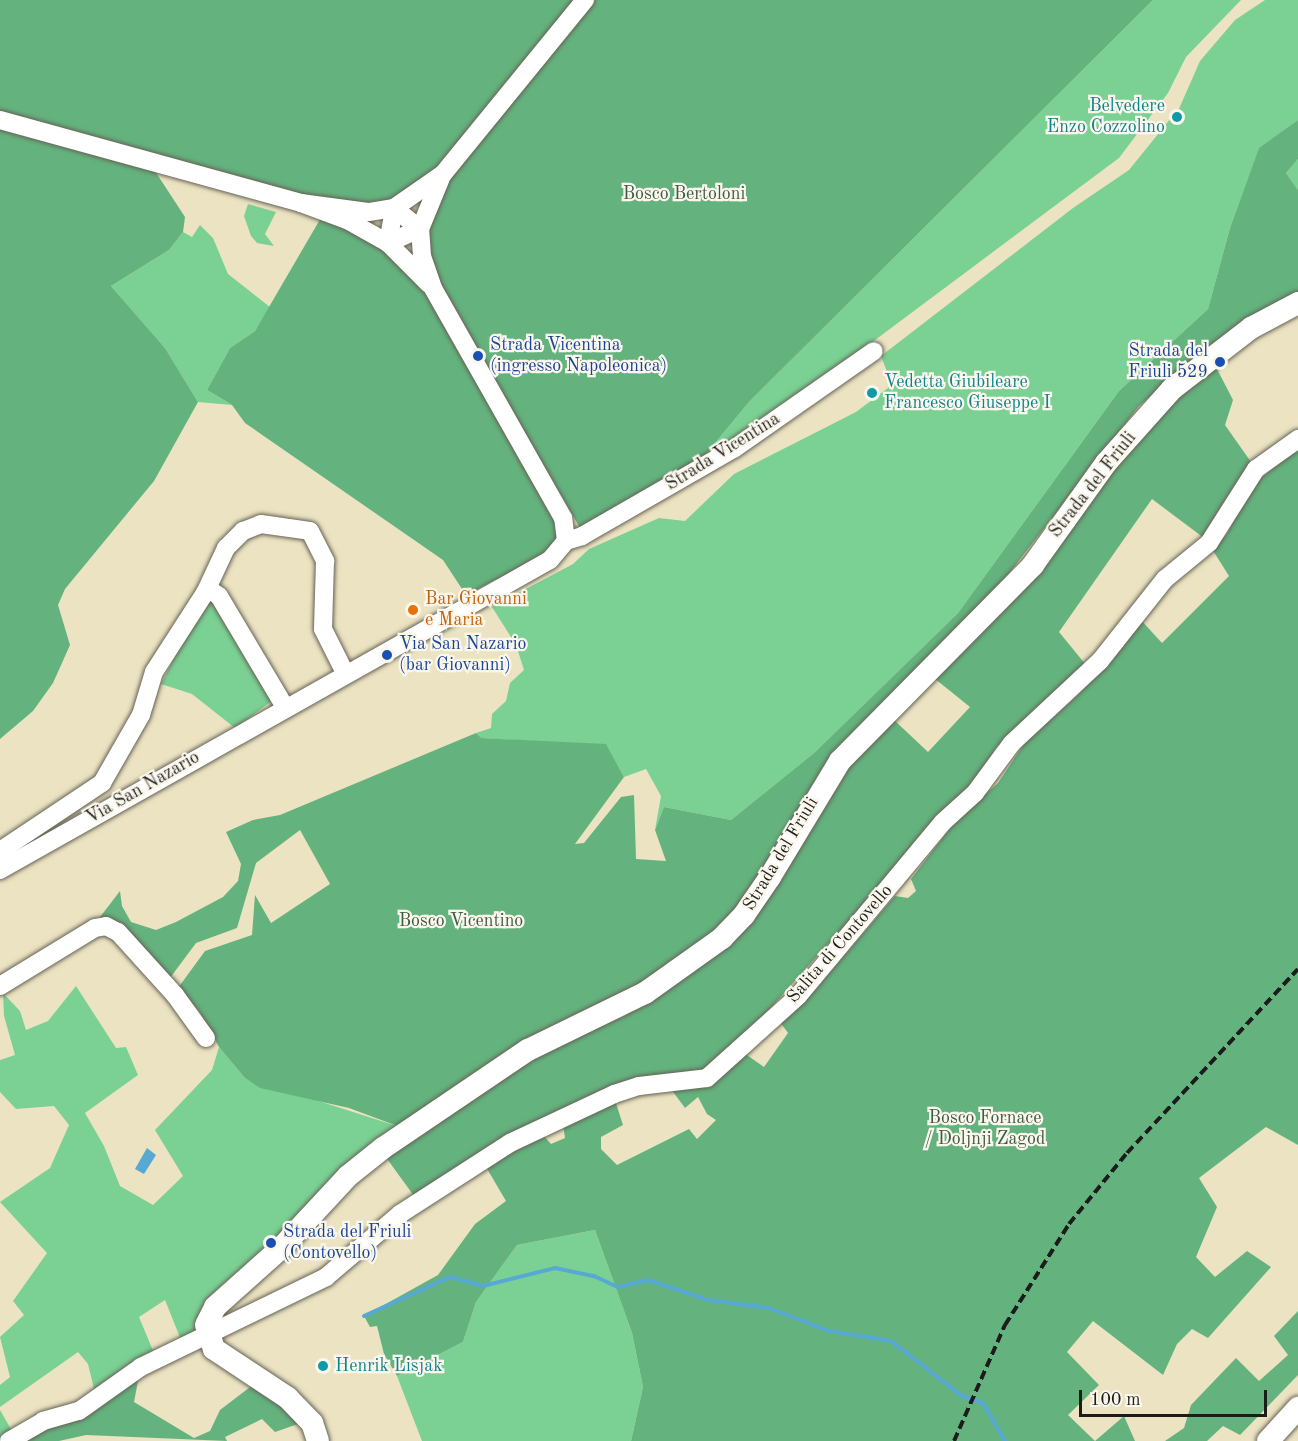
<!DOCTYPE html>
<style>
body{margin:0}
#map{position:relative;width:1298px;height:1441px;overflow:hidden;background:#ece3c2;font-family:"Old Standard TT",serif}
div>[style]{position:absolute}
.green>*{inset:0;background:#7bd194}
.forest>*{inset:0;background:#64b37e}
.water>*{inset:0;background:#57a8d2}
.stream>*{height:4px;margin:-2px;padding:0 2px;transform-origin:2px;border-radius:2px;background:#57a8d2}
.roads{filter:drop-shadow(0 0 2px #656256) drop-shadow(0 0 2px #656256)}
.minor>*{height:18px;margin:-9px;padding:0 9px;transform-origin:9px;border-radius:9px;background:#fff}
.major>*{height:22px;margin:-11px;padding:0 11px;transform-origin:11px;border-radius:11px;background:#fff}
.rail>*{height:4px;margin-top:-2px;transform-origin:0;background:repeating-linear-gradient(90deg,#1c1c1c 0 9px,transparent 0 13.5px)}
.dots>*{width:16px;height:16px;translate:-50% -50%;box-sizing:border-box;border:3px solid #fbf7ec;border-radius:50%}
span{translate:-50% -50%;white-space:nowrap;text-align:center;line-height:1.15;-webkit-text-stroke:4.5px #fbf7ec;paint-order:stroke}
.culture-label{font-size:18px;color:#0d838f}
.right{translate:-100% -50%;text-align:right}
.left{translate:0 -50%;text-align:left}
.park-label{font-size:18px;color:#3d5b46}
.transit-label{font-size:18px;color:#164399}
.street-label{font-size:18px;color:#1c1c1c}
.food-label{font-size:18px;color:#c56008}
.scale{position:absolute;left:1079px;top:1390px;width:188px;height:27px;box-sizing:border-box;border:3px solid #1c1c1c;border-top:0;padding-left:8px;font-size:18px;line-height:21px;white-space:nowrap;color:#1c1c1c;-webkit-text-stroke:4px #fbf7ec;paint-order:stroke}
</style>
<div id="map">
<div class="green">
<div style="clip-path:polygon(1153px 0,1241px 0,1186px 57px,1168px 93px,1119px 158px,871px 343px,696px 466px,749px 402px)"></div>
<div style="clip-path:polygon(1265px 0,1298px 0,1298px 120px,1259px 149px,1230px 228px,1208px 309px,1119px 391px,958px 613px,814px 753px,731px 820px,664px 807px,655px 830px,661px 796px,646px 769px,624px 777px,606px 745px,480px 738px,476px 733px,491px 728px,492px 714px,506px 701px,510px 683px,524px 670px,516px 645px,492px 607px,573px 564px,589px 549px,659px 518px,685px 521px,734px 474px,856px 412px,892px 385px,881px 356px,1073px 208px,1129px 170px,1171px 118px,1182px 122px,1184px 117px,1178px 111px,1200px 61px,1235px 20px)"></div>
<div style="clip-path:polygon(1298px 159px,1298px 190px,1286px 173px)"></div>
<div style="clip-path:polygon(248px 204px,276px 212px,265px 234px,274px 246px,257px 243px,251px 236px,244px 216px)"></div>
<div style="clip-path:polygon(200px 225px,213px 238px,228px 274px,270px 307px,255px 331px,230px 348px,207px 390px,232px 405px,198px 402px,165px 348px,111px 286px,169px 250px,183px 232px,192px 237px)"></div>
<div style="clip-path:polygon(213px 598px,276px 698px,235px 728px,192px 694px,161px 684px,189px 629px)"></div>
<div style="clip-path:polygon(76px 986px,116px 1048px,126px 1047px,138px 1075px,85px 1113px,104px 1146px,120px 1186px,153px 1205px,183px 1176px,155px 1130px,212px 1070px,219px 1047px,244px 1077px,400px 1127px,199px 1332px,181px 1340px,165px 1300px,139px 1317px,154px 1353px,95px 1393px,88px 1364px,78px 1352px,0 1407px,0 1385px,10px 1377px,0 1337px,24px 1315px,13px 1301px,47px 1253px,0 1202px,50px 1168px,69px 1125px,54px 1106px,16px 1109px,0 1092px,0 1060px,15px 1055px,4px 1016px,3px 993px,20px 1011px,26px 1030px,48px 1021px)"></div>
<div style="clip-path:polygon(595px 1230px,632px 1333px,643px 1387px,631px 1441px,422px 1441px,397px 1376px,463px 1342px,476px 1302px,517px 1245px)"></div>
<div style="clip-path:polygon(0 1410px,12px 1431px,0 1439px)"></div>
</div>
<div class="forest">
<div style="clip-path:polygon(0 0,574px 0,431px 174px,402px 197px,367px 206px,331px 202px,0 111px)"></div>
<div style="clip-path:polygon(594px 0,1153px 0,749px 402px,696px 466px,580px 528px,439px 286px,425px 239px,441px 185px)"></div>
<div style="clip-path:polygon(1298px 120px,1298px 159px,1286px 173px,1298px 190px,1298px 295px,1204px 350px,1139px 406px,979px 612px,936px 652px,740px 907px,702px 943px,649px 981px,516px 1047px,400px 1127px,349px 1108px,260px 1088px,244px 1077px,219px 1047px,199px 1011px,178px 988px,205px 951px,252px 935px,255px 895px,271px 923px,330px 884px,300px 830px,256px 863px,237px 928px,196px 943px,170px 978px,97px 921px,120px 891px,122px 906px,131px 922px,156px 930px,176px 922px,223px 897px,238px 881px,241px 864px,226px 832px,253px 820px,280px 815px,476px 733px,481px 738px,606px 744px,624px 777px,575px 844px,584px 843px,621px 797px,634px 795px,636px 859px,666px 861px,655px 830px,664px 807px,731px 820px,814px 753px,958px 613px,1119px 391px,1208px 309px,1230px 228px,1259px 148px)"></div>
<div style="clip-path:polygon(0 126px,153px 168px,185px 217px,183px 232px,169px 250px,111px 286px,165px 348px,198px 402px,154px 481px,65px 589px,58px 605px,70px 645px,53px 683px,33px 711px,0 739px)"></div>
<div style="clip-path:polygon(322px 216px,386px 252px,427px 291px,554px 515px,558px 529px,555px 542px,545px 554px,466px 595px,443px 560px,245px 423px,232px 405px,207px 390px,230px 348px,255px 331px)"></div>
<div style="clip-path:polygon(1216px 367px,1233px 400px,1225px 425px,1251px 462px,1204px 538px,1152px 499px,1059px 632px,1086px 665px,996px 748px,972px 783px,767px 1012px,710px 1065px,692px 1075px,641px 1077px,414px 1196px,385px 1156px,550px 1049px,624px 1016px,711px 958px,825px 791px,893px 719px,928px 752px,970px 707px,934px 678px,1017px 596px,1105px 478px,1174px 397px)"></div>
<div style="clip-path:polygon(1298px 448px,1298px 1145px,1266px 1127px,1199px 1178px,1217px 1207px,1196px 1257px,1215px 1277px,1247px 1251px,1271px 1267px,1208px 1338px,1192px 1329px,1177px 1344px,1163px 1375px,1093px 1321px,1067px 1352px,1099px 1385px,1068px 1415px,1095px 1441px,1124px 1416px,1135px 1441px,631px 1441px,643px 1387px,632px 1333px,595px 1230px,517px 1245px,476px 1302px,463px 1342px,397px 1376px,384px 1354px,377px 1326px,370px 1327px,364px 1316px,438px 1275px,475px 1224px,506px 1201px,486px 1167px,543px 1135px,551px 1144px,565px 1138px,563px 1124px,614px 1097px,623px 1125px,601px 1137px,601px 1149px,617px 1165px,689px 1129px,697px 1139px,716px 1120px,707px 1114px,698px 1097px,685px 1108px,671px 1089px,744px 1053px,764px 1067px,788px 1033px,777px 1018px,815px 990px,895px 896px,908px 898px,916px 891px,911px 879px,955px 822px,998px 783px,1024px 744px,1079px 694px,1140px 619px,1162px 643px,1229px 576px,1212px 549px,1226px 535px,1254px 484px)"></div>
<div style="clip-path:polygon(1298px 1311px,1298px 1375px,1240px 1435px,1223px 1426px,1207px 1441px,1165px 1441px,1184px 1428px,1191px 1405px,1236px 1358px,1259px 1381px,1288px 1355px,1274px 1336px)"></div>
<div style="clip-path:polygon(139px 1376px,134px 1402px,194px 1438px,210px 1431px,220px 1410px,258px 1381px,298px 1424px,275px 1432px,262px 1419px,225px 1437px,227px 1441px,86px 1435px,59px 1441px,18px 1441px)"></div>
</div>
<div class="water">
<div style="clip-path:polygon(147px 1148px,156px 1155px,144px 1174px,135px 1169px)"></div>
</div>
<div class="stream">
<div style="left:364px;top:1316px;width:94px;rotate:-24.4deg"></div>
<div style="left:450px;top:1277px;width:34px;rotate:15deg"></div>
<div style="left:483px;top:1286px;width:74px;rotate:-14deg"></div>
<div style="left:555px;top:1268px;width:40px;rotate:12deg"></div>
<div style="left:594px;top:1276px;width:26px;rotate:25deg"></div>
<div style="left:618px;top:1287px;width:31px;rotate:-13deg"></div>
<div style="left:648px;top:1280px;width:63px;rotate:18.4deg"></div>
<div style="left:708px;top:1300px;width:62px;rotate:7.5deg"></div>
<div style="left:769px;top:1308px;width:64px;rotate:21deg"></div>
<div style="left:829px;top:1331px;width:63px;rotate:9.2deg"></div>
<div style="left:891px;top:1341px;width:90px;rotate:37.8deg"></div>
<div style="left:962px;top:1396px;width:22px;rotate:18deg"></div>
<div style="left:983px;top:1403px;width:44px;rotate:59.9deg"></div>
</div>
<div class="roads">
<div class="minor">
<div style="left:0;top:120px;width:312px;rotate:15.4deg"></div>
<div style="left:301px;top:203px;width:49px;rotate:20.3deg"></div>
<div style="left:347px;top:220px;width:47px;rotate:29.3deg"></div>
<div style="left:388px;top:243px;width:58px;rotate:45deg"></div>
<div style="left:394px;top:208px;width:60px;rotate:-34.8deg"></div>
<div style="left:443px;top:174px;width:225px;rotate:-50.8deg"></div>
<div style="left:420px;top:229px;width:55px;rotate:-67.6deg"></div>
<div style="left:388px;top:243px;width:35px;rotate:-24deg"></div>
<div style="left:388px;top:243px;width:36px;rotate:-80deg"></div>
<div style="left:566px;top:541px;width:17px;rotate:-17deg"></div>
<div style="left:582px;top:536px;width:177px;rotate:-29.9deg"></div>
<div style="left:735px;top:448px;width:169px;rotate:-34.9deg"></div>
<div style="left:205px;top:593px;width:6px;rotate:-31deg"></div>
<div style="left:210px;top:590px;width:11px;rotate:34deg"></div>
<div style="left:219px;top:596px;width:129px;rotate:59.3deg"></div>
<div style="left:0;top:851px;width:123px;rotate:-33.7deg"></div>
<div style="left:102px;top:783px;width:78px;rotate:-60.2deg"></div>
<div style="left:141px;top:715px;width:45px;rotate:-73.2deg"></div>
<div style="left:154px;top:672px;width:94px;rotate:-57.2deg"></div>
<div style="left:205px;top:593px;width:50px;rotate:-65deg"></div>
<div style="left:226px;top:548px;width:24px;rotate:-45deg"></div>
<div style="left:243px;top:531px;width:19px;rotate:-21deg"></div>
<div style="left:261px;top:524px;width:49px;rotate:8.1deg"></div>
<div style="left:310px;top:531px;width:34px;rotate:63deg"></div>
<div style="left:325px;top:561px;width:68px;rotate:91.7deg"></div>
<div style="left:323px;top:629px;width:49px;rotate:63.4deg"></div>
<div style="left:0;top:870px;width:631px;rotate:-29.41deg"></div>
<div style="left:550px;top:560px;width:25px;rotate:-50deg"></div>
<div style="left:566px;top:541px;width:23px;rotate:-97deg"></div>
<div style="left:563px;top:518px;width:264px;rotate:-119.5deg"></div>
<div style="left:433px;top:288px;width:34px;rotate:-109deg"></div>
<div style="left:422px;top:256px;width:27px;rotate:-94deg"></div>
<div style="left:420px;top:229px;width:33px;rotate:-141deg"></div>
<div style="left:394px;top:208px;width:26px;rotate:171deg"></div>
<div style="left:368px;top:212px;width:68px;rotate:-172.3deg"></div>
<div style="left:0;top:986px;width:111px;rotate:-31.4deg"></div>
<div style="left:95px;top:928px;width:11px;rotate:-10deg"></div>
<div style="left:106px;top:926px;width:13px;rotate:27deg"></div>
<div style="left:118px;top:932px;width:85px;rotate:47.9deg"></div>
<div style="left:175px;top:995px;width:53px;rotate:54.2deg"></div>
<div style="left:9px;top:1441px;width:39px;rotate:-30deg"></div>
<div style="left:43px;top:1421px;width:37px;rotate:-16deg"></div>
<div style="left:79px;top:1411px;width:76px;rotate:-35.4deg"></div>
<div style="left:141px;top:1367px;width:206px;rotate:-25.9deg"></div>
<div style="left:326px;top:1277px;width:97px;rotate:-40.4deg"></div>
<div style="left:400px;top:1214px;width:131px;rotate:-32.8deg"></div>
<div style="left:510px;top:1143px;width:115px;rotate:-25.2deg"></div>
<div style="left:614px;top:1094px;width:26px;rotate:-18deg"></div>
<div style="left:639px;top:1086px;width:68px;rotate:-6.7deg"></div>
<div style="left:707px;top:1078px;width:122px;rotate:-42deg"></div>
<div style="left:798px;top:996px;width:226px;rotate:-50.2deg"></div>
<div style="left:943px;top:822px;width:43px;rotate:-42.2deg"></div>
<div style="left:975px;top:793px;width:62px;rotate:-53.5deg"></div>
<div style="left:1012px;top:743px;width:120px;rotate:-43deg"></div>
<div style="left:1100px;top:661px;width:105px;rotate:-51.6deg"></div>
<div style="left:1165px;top:579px;width:57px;rotate:-39.3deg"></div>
<div style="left:1209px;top:543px;width:88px;rotate:-57.6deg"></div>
<div style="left:1256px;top:469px;width:52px;rotate:-35.5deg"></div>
</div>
<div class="major">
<div style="left:318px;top:1441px;width:19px;rotate:-108deg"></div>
<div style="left:312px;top:1423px;width:35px;rotate:-134deg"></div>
<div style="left:288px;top:1398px;width:89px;rotate:-146.5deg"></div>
<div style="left:214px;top:1349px;width:25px;rotate:-108deg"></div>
<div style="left:206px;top:1325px;width:20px;rotate:-63deg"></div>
<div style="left:215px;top:1307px;width:90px;rotate:-41.8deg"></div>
<div style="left:282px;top:1247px;width:97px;rotate:-47.1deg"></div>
<div style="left:348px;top:1176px;width:45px;rotate:-38.7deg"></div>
<div style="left:383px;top:1148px;width:175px;rotate:-34.1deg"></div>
<div style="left:528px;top:1050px;width:130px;rotate:-26deg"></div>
<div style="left:645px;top:993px;width:95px;rotate:-35.5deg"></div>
<div style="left:722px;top:938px;width:32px;rotate:-46deg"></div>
<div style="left:744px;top:915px;width:46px;rotate:-55.6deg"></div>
<div style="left:770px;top:877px;width:135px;rotate:-58.9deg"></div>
<div style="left:840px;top:761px;width:275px;rotate:-45.4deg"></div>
<div style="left:1033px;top:565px;width:125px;rotate:-54.4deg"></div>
<div style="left:1106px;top:463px;width:99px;rotate:-48.3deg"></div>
<div style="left:1172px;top:389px;width:100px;rotate:-37.7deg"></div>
<div style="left:1251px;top:328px;width:53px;rotate:-28deg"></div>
<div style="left:1268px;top:1441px;width:45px;rotate:-47.7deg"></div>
</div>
</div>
<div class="rail">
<div style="left:954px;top:1441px;width:127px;rotate:-66.3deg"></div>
<div style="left:1005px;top:1325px;width:120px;rotate:-57.6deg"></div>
<div style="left:1069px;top:1224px;width:92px;rotate:-50.8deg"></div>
<div style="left:1127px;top:1153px;width:251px;rotate:-47.1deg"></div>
</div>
<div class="dots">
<div style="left:1177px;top:117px;background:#0f9aa8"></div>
<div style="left:478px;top:356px;background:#1a4fb4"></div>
<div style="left:1220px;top:362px;background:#1a4fb4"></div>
<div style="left:872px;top:393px;background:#0f9aa8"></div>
<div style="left:413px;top:610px;background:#e8710a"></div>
<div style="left:387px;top:655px;background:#1a4fb4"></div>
<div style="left:271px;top:1243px;background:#1a4fb4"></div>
<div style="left:323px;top:1366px;background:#0f9aa8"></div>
</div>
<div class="culture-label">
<span class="right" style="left:1165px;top:117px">Belvedere<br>Enzo Cozzolino</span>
<span class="left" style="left:884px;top:393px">Vedetta Giubileare<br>Francesco Giuseppe I</span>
<span class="left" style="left:335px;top:1366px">Henrik Lisjak</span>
</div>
<div class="park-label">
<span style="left:684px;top:194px">Bosco Bertoloni</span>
<span style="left:461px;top:921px">Bosco Vicentino</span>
<span style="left:985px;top:1129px">Bosco Fornace<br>/ Doljnji Zagod</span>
</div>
<div class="transit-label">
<span class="left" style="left:490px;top:356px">Strada Vicentina<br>(ingresso Napoleonica)</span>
<span class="right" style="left:1208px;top:362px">Strada del<br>Friuli 529</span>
<span class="left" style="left:399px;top:655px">Via San Nazario<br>(bar Giovanni)</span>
<span class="left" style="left:283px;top:1243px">Strada del Friuli<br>(Contovello)</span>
</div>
<div class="street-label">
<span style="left:723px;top:452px;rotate:-32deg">Strada Vicentina</span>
<span style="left:1093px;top:485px;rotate:-52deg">Strada del Friuli</span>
<span style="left:143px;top:788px;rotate:-30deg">Via San Nazario</span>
<span style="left:781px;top:854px;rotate:-59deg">Strada del Friuli</span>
<span style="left:840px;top:944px;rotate:-49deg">Salita di Contovello</span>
</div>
<div class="food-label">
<span class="left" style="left:425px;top:610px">Bar Giovanni<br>e Maria</span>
</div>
<div class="scale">100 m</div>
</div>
